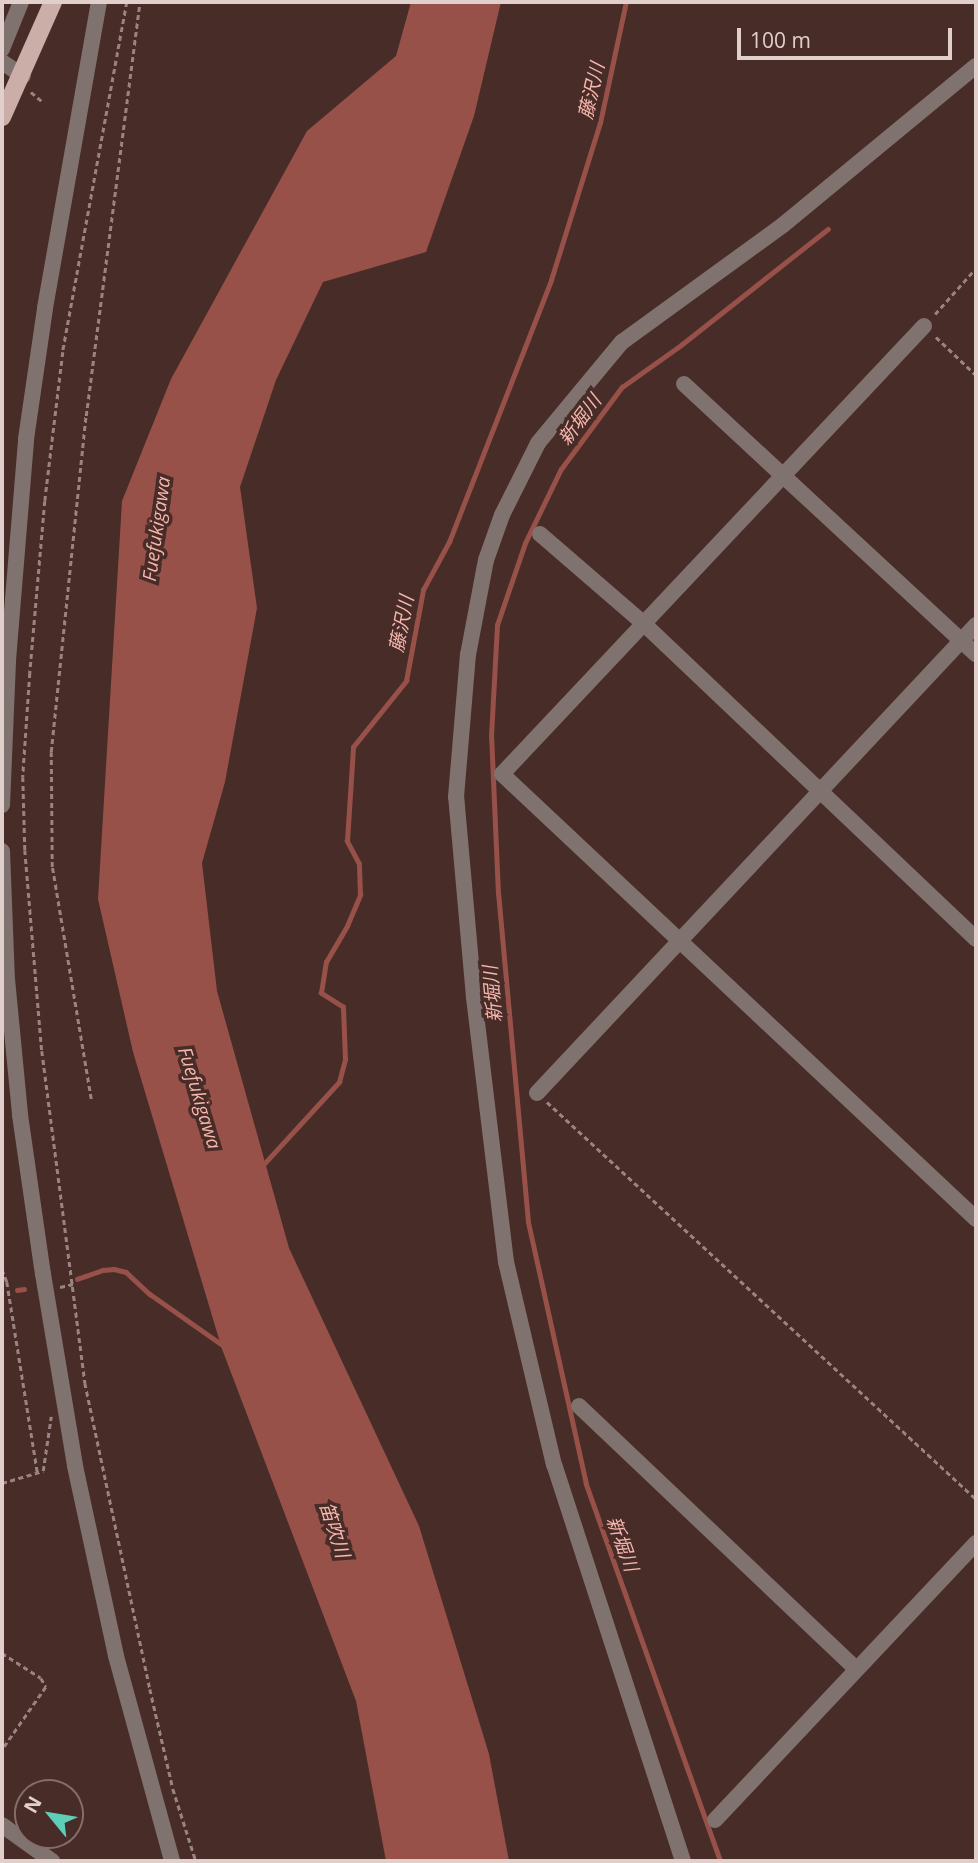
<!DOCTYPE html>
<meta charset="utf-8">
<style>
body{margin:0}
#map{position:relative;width:978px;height:1863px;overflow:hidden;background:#482c28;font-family:"Open Sans","Noto Sans JP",sans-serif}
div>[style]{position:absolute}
.water>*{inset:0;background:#975148}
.stream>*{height:4.5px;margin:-2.25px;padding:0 2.25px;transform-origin:2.25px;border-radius:2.25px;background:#975148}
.path>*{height:2.5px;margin-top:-1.25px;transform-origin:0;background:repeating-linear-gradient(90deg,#9a8380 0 5px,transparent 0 8.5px)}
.minor>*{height:16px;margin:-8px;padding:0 8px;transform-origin:8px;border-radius:8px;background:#80726f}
.major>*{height:18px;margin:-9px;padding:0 9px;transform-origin:9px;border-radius:9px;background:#ccaea9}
span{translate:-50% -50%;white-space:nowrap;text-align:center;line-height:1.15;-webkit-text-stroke:7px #482c28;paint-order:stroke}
.water-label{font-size:19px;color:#f6b6ad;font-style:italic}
.frame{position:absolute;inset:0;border:4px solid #e1cfcc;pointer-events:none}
.north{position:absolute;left:14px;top:1779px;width:70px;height:70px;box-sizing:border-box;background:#482c28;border:2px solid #856d6a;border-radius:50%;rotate:300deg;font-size:19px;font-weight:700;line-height:28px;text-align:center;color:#e1cfcc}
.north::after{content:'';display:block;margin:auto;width:24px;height:32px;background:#5eceb8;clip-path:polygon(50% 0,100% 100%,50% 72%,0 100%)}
.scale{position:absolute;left:737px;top:28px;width:215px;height:32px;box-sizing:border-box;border:4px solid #e1cfcc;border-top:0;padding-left:9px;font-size:21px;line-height:24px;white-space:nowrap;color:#e1cfcc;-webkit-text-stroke:5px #482c28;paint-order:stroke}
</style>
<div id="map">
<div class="water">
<div style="clip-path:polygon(411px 2px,501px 2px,474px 116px,426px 252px,323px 282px,276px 380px,240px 487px,257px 608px,225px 782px,202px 863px,217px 991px,289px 1248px,419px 1526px,489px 1754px,509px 1861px,386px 1861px,356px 1701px,222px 1349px,133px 1052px,98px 899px,122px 501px,171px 379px,307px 131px,396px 56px)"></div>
</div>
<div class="stream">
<div style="left:263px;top:1165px;width:113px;rotate:-47.5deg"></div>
<div style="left:339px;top:1082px;width:23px;rotate:-75deg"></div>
<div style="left:345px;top:1060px;width:53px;rotate:-92.2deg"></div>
<div style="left:343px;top:1007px;width:26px;rotate:-148deg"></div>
<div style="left:321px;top:993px;width:31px;rotate:-81deg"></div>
<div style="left:326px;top:962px;width:42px;rotate:-59.7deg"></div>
<div style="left:347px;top:926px;width:34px;rotate:-67deg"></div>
<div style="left:360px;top:895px;width:31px;rotate:-92deg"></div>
<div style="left:359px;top:864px;width:26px;rotate:-118deg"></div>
<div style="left:347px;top:841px;width:94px;rotate:-86.3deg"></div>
<div style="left:353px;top:747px;width:85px;rotate:-51.2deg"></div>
<div style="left:406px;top:681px;width:93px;rotate:-79.4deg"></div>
<div style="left:423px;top:590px;width:55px;rotate:-61.6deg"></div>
<div style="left:449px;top:542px;width:281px;rotate:-68.7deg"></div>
<div style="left:551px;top:280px;width:164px;rotate:-72.7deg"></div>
<div style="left:600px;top:123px;width:124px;rotate:-77.9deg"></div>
<div style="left:77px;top:1279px;width:28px;rotate:-19deg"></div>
<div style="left:103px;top:1270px;width:11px;rotate:-5deg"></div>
<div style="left:114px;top:1269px;width:12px;rotate:14deg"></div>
<div style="left:126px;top:1272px;width:33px;rotate:43deg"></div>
<div style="left:150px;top:1294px;width:90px;rotate:35.1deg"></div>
<div style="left:17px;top:1290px;width:7px;rotate:-8deg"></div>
<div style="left:720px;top:1861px;width:400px;rotate:-109.6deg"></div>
<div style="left:586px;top:1484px;width:268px;rotate:-102.5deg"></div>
<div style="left:528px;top:1222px;width:329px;rotate:-95.2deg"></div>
<div style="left:498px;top:894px;width:158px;rotate:-92.5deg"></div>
<div style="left:491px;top:736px;width:111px;rotate:-86.9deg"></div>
<div style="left:497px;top:625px;width:87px;rotate:-71.1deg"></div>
<div style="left:525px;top:543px;width:82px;rotate:-64.1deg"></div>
<div style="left:561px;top:469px;width:102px;rotate:-53.4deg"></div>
<div style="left:622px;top:387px;width:72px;rotate:-35.4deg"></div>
<div style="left:681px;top:345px;width:187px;rotate:-38.3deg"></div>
</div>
<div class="path">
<div style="left:127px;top:2px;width:356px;rotate:100.4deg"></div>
<div style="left:63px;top:352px;width:150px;rotate:96.9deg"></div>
<div style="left:45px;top:501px;width:173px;rotate:95deg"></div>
<div style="left:30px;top:673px;width:104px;rotate:93.9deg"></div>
<div style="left:23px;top:777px;width:73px;rotate:88.4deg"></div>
<div style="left:25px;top:850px;width:202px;rotate:85.2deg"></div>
<div style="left:42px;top:1051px;width:335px;rotate:82.6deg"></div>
<div style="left:85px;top:1383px;width:313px;rotate:78deg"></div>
<div style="left:150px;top:1689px;width:103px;rotate:77deg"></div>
<div style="left:173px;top:1789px;width:76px;rotate:72.3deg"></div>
<div style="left:31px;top:92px;width:17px;rotate:40deg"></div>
<div style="left:935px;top:314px;width:62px;rotate:-48.3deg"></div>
<div style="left:936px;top:337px;width:55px;rotate:43.5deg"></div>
<div style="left:91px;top:1099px;width:235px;rotate:-99.5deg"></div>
<div style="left:52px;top:867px;width:115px;rotate:-90.5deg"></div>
<div style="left:51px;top:752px;width:338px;rotate:-84.1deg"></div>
<div style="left:86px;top:416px;width:418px;rotate:-82.6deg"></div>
<div style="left:547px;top:1102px;width:585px;rotate:42.78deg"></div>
<div style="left:2px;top:1269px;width:14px;rotate:69deg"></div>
<div style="left:7px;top:1282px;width:195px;rotate:80.9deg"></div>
<div style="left:60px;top:1287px;width:14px;rotate:-12deg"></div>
<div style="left:2px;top:1483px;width:43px;rotate:-16.3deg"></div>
<div style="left:43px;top:1471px;width:55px;rotate:-81.6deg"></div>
<div style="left:2px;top:1653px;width:46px;rotate:32.7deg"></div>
<div style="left:41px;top:1678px;width:10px;rotate:61deg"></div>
<div style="left:46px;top:1687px;width:77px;rotate:124.9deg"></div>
</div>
<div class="minor">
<div style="left:2px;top:49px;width:51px;rotate:-68deg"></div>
<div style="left:2px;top:62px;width:25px;rotate:34deg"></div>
<div style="left:924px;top:326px;width:615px;rotate:133.29deg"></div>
<div style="left:502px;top:774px;width:650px;rotate:43.19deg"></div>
<div style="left:684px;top:384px;width:398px;rotate:42.8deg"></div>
<div style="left:540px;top:534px;width:135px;rotate:40.8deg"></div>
<div style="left:642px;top:622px;width:460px;rotate:43.5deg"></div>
<div style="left:2px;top:805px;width:145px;rotate:-87.6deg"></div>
<div style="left:8px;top:660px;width:222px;rotate:-85.3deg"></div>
<div style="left:26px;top:439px;width:132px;rotate:-81.7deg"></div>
<div style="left:45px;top:308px;width:311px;rotate:-80deg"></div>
<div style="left:2px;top:851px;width:128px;rotate:87.8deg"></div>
<div style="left:7px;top:979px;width:137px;rotate:84.5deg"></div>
<div style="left:20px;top:1115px;width:161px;rotate:81.8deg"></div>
<div style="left:43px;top:1274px;width:195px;rotate:80.5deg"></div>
<div style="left:75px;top:1466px;width:194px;rotate:77.8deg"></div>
<div style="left:116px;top:1656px;width:213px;rotate:74.7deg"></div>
<div style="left:537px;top:1093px;width:642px;rotate:-46.83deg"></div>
<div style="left:579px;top:1406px;width:381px;rotate:43.5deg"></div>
<div style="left:715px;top:1820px;width:381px;rotate:-46.7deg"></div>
<div style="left:2px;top:1825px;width:62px;rotate:35.8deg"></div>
<div style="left:683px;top:1861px;width:416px;rotate:-108deg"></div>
<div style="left:554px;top:1465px;width:209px;rotate:-103.3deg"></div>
<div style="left:506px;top:1262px;width:267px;rotate:-96.9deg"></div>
<div style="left:474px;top:997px;width:201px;rotate:-95.1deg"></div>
<div style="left:456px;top:797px;width:143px;rotate:-85.2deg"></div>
<div style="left:468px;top:655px;width:97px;rotate:-79.3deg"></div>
<div style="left:486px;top:560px;width:48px;rotate:-70.4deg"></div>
<div style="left:502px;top:515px;width:80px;rotate:-63.4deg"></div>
<div style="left:538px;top:443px;width:131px;rotate:-50.3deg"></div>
<div style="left:622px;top:342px;width:199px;rotate:-36deg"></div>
<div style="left:783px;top:225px;width:250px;rotate:-39.5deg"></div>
</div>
<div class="major">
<div style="left:2px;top:117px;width:126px;rotate:-66.1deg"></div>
</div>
<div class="water-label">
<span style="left:592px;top:91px;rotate:-77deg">藤沢川</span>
<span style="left:580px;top:420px;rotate:-53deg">新堀川</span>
<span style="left:157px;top:529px;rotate:-82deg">Fuefukigawa</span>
<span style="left:402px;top:624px;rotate:-79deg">藤沢川</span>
<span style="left:493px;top:994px;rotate:-95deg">新堀川</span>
<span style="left:199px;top:1098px;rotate:73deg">Fuefukigawa</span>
<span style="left:334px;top:1530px;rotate:72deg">笛吹川</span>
<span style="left:622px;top:1544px;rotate:70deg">新堀川</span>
</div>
<div class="frame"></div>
<div class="north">N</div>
<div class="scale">100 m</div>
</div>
